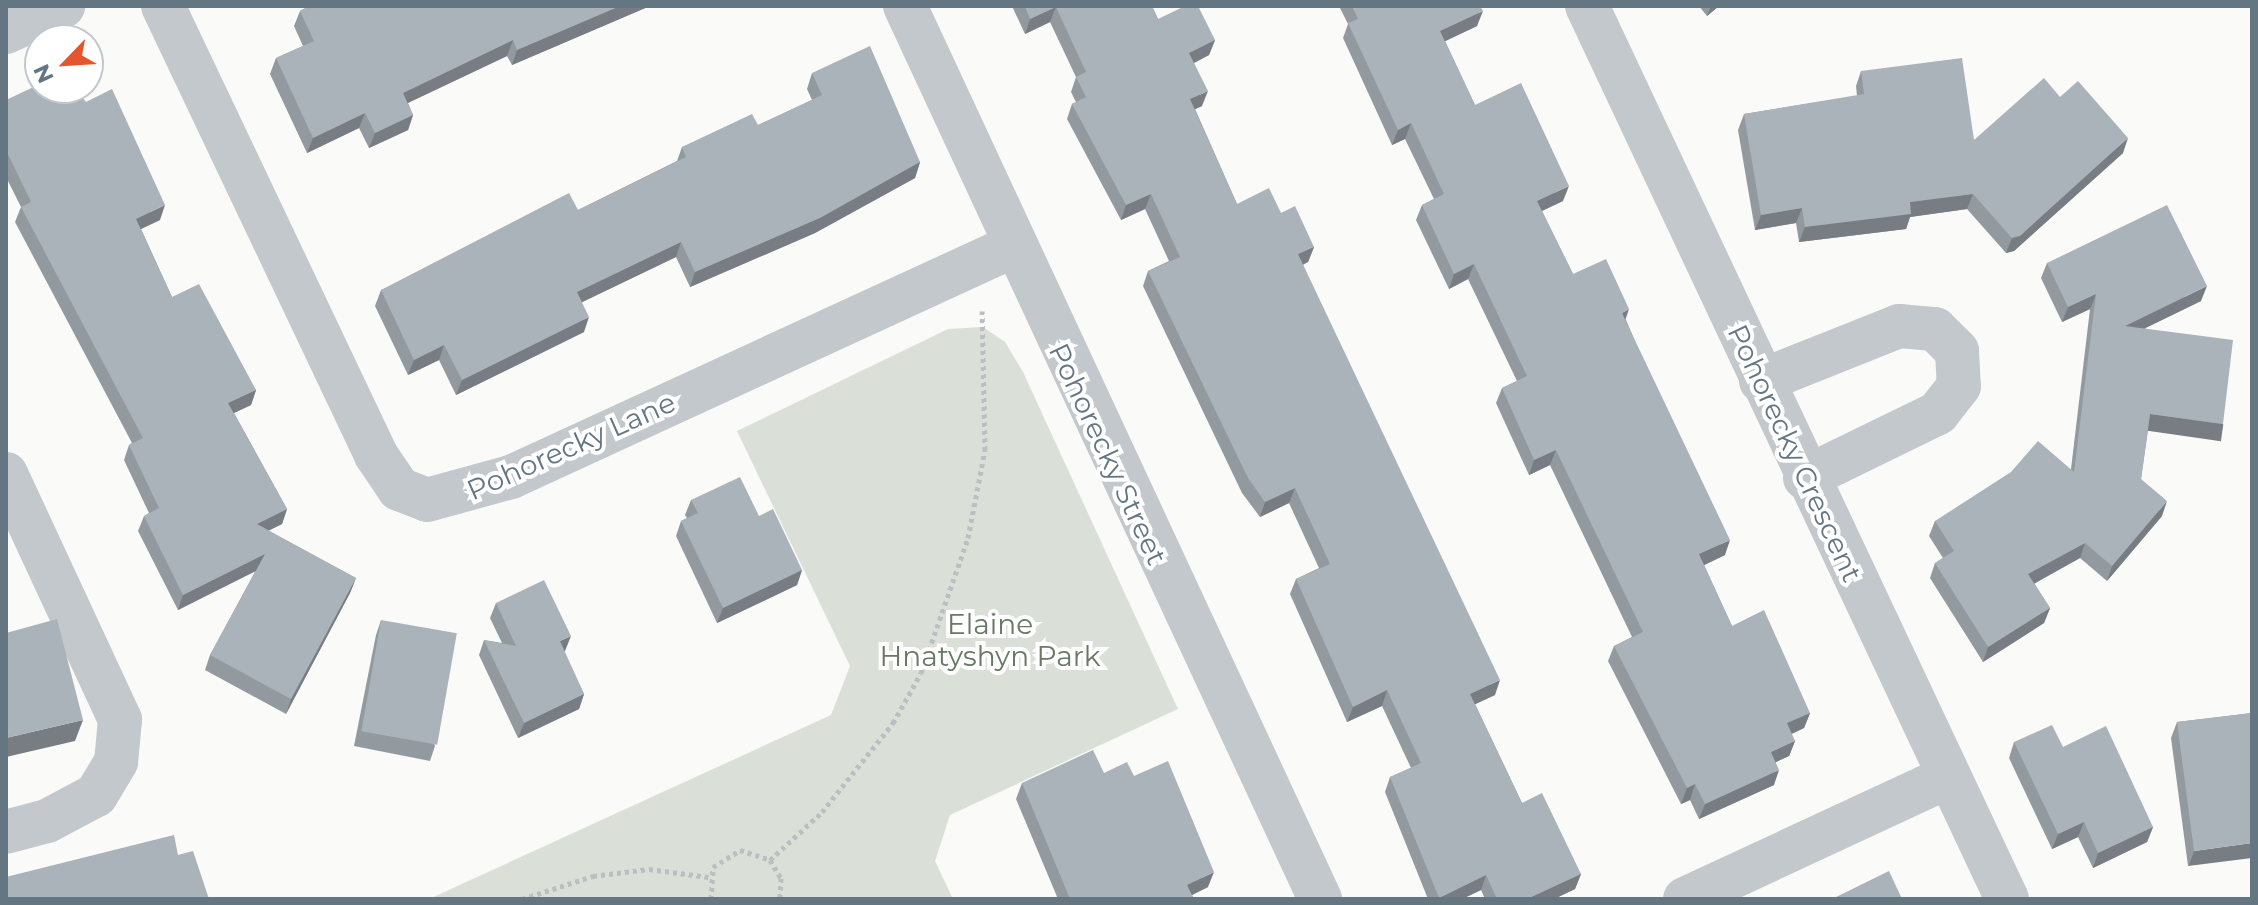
<!DOCTYPE html>
<style>
body{margin:0}
#map{position:relative;width:2258px;height:905px;overflow:hidden;background:#fafaf8;font-family:Montserrat,sans-serif}
div>[style]{position:absolute}
.green>*{inset:0;background:#dadfd7}
.path>*{height:5px;margin-top:-2.5px;transform-origin:0;background:repeating-linear-gradient(90deg,#bbbfc2 0 4px,transparent 0 8px)}
.minor>*{height:44px;margin:-22px;padding:0 22px;transform-origin:22px;border-radius:22px;background:#c3c8cc}
.wall>*{inset:0;background:#929a9f}
.shaded-wall>*{inset:0;background:#777d82;transform-origin:0 0}
.building>*{inset:0;background:#aab3b9;transform-origin:0 0}
span{translate:-50% -50%;white-space:nowrap;text-align:center;line-height:1.15;-webkit-text-stroke:8px #fff;paint-order:stroke}
.street-label{font-size:28px;color:#657683}
.park-label{font-size:28px;color:#687a64}
.frame{position:absolute;inset:0;border:8px solid #657683;pointer-events:none}
.north{position:absolute;left:24px;top:24px;width:80px;height:80px;box-sizing:border-box;background:#fff;border:2px solid #c1c8cd;border-radius:50%;rotate:245deg;font-size:22px;font-weight:700;line-height:32px;text-align:center;color:#657683}
.north::after{content:'';display:block;margin:auto;width:28px;height:36px;background:#e4572e;clip-path:polygon(50% 0,100% 100%,50% 72%,0 100%)}
</style>
<div id="map">
<div class="green">
<div style="clip-path:polygon(983px 327px,1005px 342px,1023px 372px,1178px 709px,950px 815px,935px 861px,953px 899px,429px 899px,831px 715px,850px 666px,737px 431px,948px 329px)"></div>
</div>
<div class="path">
<div style="left:770px;top:860px;width:71px;rotate:-42.7deg"></div>
<div style="left:822px;top:812px;width:114px;rotate:-51.4deg"></div>
<div style="left:893px;top:723px;width:57px;rotate:-60.8deg"></div>
<div style="left:921px;top:673px;width:143px;rotate:-70.8deg"></div>
<div style="left:968px;top:538px;width:90px;rotate:-79.1deg"></div>
<div style="left:985px;top:450px;width:139px;rotate:-91.2deg"></div>
<div style="left:522px;top:899px;width:75px;rotate:-17.9deg"></div>
<div style="left:593px;top:876px;width:56px;rotate:-7.1deg"></div>
<div style="left:649px;top:869px;width:60px;rotate:7.7deg"></div>
<div style="left:711px;top:899px;width:32px;rotate:-86deg"></div>
<div style="left:713px;top:867px;width:32px;rotate:-32deg"></div>
<div style="left:740px;top:850px;width:32px;rotate:18deg"></div>
<div style="left:770px;top:860px;width:21px;rotate:59deg"></div>
<div style="left:781px;top:878px;width:21px;rotate:93deg"></div>
</div>
<div class="minor">
<div style="left:163px;top:6px;width:497px;rotate:64.6deg"></div>
<div style="left:376px;top:455px;width:41px;rotate:55.9deg"></div>
<div style="left:399px;top:489px;width:30px;rotate:21deg"></div>
<div style="left:427px;top:500px;width:87px;rotate:-15.3deg"></div>
<div style="left:511px;top:477px;width:550px;rotate:-24.7deg"></div>
<div style="left:905px;top:6px;width:985px;rotate:65.07deg"></div>
<div style="left:1587px;top:6px;width:987px;rotate:64.81deg"></div>
<div style="left:6px;top:32px;width:63px;rotate:-24.5deg"></div>
<div style="left:1761px;top:381px;width:149px;rotate:-21.7deg"></div>
<div style="left:1899px;top:326px;width:36px;rotate:5deg"></div>
<div style="left:1935px;top:329px;width:31px;rotate:45deg"></div>
<div style="left:1957px;top:351px;width:35px;rotate:87deg"></div>
<div style="left:1959px;top:386px;width:34px;rotate:128deg"></div>
<div style="left:1938px;top:413px;width:148px;rotate:154deg"></div>
<div style="left:6px;top:474px;width:271px;rotate:65.1deg"></div>
<div style="left:120px;top:720px;width:42px;rotate:95.4deg"></div>
<div style="left:116px;top:762px;width:39px;rotate:121deg"></div>
<div style="left:96px;top:795px;width:55px;rotate:152deg"></div>
<div style="left:47px;top:821px;width:42px;rotate:165deg"></div>
<div style="left:1685px;top:899px;width:290px;rotate:-24.9deg"></div>
</div>
<div class="wall">
<div style="clip-path:polygon(309px 6px,650px 6px,512px 65px,507px 56px,408px 103px,413px 115px,408px 130px,369px 148px,359px 128px,307px 153px,270px 74px,276px 58px,303px 46px,294px 26px,300px 11px)"></div>
<div style="clip-path:polygon(1012px 6px,1152px 6px,1158px 19px,1215px 40px,1209px 55px,1194px 63px,1202px 106px,1195px 109px,1237px 204px,1281px 213px,1314px 247px,1308px 262px,1303px 265px,1495px 695px,1475px 704px,1522px 803px,1581px 874px,1575px 889px,1554px 899px,1485px 899px,1481px 890px,1462px 899px,1428px 899px,1385px 792px,1390px 777px,1411px 768px,1382px 706px,1347px 722px,1290px 594px,1296px 579px,1319px 568px,1289px 503px,1260px 517px,1242px 493px,1143px 286px,1148px 271px,1169px 261px,1145px 209px,1121px 220px,1067px 119px,1072px 104px,1076px 102px,1071px 92px,1076px 77px,1050px 22px,1025px 34px)"></div>
<div style="clip-path:polygon(1339px 6px,1480px 6px,1477px 26px,1445px 41px,1475px 105px,1563px 201px,1542px 211px,1573px 274px,1626px 320px,1725px 555px,1704px 565px,1732px 626px,1810px 713px,1804px 728px,1791px 734px,1795px 741px,1789px 756px,1776px 762px,1774px 785px,1699px 819px,1690px 800px,1681px 804px,1608px 661px,1614px 646px,1632px 637px,1550px 465px,1529px 475px,1496px 403px,1502px 388px,1517px 381px,1468px 279px,1449px 289px,1416px 220px,1422px 205px,1434px 199px,1405px 139px,1392px 145px,1343px 38px,1348px 24px)"></div>
<div style="clip-path:polygon(1699px 6px,1719px 6px,1707px 16px)"></div>
<div style="clip-path:polygon(1861px 71px,1974px 140px,2060px 97px,2123px 153px,2014px 251px,2006px 253px,1967px 209px,1910px 217px,1906px 229px,1799px 242px,1796px 223px,1755px 230px,1738px 130px,1744px 114px,1857px 96px,1856px 86px)"></div>
<div style="clip-path:polygon(812px 73px,920px 162px,915px 178px,815px 233px,690px 287px,676px 257px,582px 302px,584px 332px,456px 395px,439px 360px,408px 375px,375px 306px,381px 290px,578px 210px,677px 161px,682px 147px,758px 125px,812px 100px,807px 89px)"></div>
<div style="clip-path:polygon(6px 100px,160px 220px,141px 229px,172px 297px,256px 390px,251px 405px,234px 413px,287px 509px,282px 524px,268px 531px,356px 578px,350px 593px,286px 714px,205px 670px,210px 655px,256px 570px,178px 610px,138px 531px,144px 516px,149px 513px,124px 460px,129px 445px,132px 443px,15px 222px,21px 207px,6px 177px)"></div>
<div style="clip-path:polygon(2047px 263px,2201px 301px,2145px 328px,2223px 424px,2218px 439px,2148px 430px,2141px 479px,2162px 516px,2107px 581px,2080px 558px,2034px 583px,2050px 608px,2044px 623px,1983px 662px,1930px 578px,1935px 563px,1943px 558px,1929px 536px,1935px 521px,2071px 469px,2090px 309px,2062px 322px,2041px 278px)"></div>
<div style="clip-path:polygon(691px 500px,759px 516px,802px 570px,797px 585px,717px 623px,676px 536px,681px 521px,687px 518px,685px 515px)"></div>
<div style="clip-path:polygon(496px 603px,565px 651px,564px 652px,584px 694px,579px 709px,518px 738px,479px 655px,484px 640px,502px 643px,490px 618px)"></div>
<div style="clip-path:polygon(381px 620px,435px 746px,430px 761px,354px 746px,376px 635px)"></div>
<div style="clip-path:polygon(2252px 713px,2188px 866px,2171px 738px,2177px 722px)"></div>
<div style="clip-path:polygon(2014px 742px,2063px 747px,2153px 827px,2147px 842px,2093px 868px,2078px 837px,2052px 849px,2009px 758px)"></div>
<div style="clip-path:polygon(1104px 773px,1134px 776px,1208px 887px,1192px 895px,1194px 899px,1058px 899px,1016px 799px,1022px 783px)"></div>
</div>
<div class="shaded-wall">
<div style="clip-path:polygon(620px 6px,650px 6px,512px 65px,517px 50px)"></div>
<div style="clip-path:polygon(1711px 6px,1719px 6px,1707px 16px)"></div>
<div style="clip-path:polygon(1056px 7px,1050px 22px,1025px 34px,1030px 19px)"></div>
<div style="clip-path:polygon(1483px 11px,1477px 26px,1435px 46px,1440px 31px)"></div>
<div style="clip-path:polygon(513px 40px,507px 56px,397px 108px,403px 93px)"></div>
<div style="clip-path:polygon(1215px 40px,1209px 55px,1184px 68px,1189px 53px)"></div>
<div style="clip-path:polygon(1208px 91px,1202px 106px,1185px 114px,1190px 99px)"></div>
<div style="clip-path:polygon(365px 113px,359px 128px,307px 153px,313px 138px)"></div>
<div style="clip-path:polygon(413px 115px,408px 130px,369px 148px,375px 133px)"></div>
<div style="clip-path:polygon(1411px 123px,1405px 139px,1392px 145px,1398px 130px)"></div>
<div style="clip-path:polygon(2128px 138px,2123px 153px,2014px 251px,2006px 253px,2012px 238px)"></div>
<div style="clip-path:polygon(920px 162px,915px 178px,815px 233px,690px 287px,695px 272px)"></div>
<div style="clip-path:polygon(1569px 186px,1563px 201px,1531px 216px,1537px 201px)"></div>
<div style="clip-path:polygon(1151px 194px,1145px 209px,1121px 220px,1126px 205px)"></div>
<div style="clip-path:polygon(1973px 194px,1967px 209px,1910px 217px,1906px 229px,1799px 242px,1805px 227px,1910px 202px)"></div>
<div style="clip-path:polygon(165px 205px,160px 220px,130px 234px,136px 219px)"></div>
<div style="clip-path:polygon(1802px 208px,1796px 223px,1755px 230px,1761px 215px)"></div>
<div style="clip-path:polygon(681px 242px,676px 257px,572px 307px,577px 292px)"></div>
<div style="clip-path:polygon(1314px 247px,1308px 262px,1292px 269px,1298px 254px)"></div>
<div style="clip-path:polygon(1474px 264px,1468px 279px,1449px 289px,1454px 274px)"></div>
<div style="clip-path:polygon(2207px 286px,2201px 301px,2119px 341px,2125px 326px)"></div>
<div style="clip-path:polygon(2096px 294px,2090px 309px,2062px 322px,2068px 307px)"></div>
<div style="clip-path:polygon(1629px 309px,1624px 324px,1622px 313px)"></div>
<div style="clip-path:polygon(589px 317px,584px 332px,456px 395px,462px 380px)"></div>
<div style="clip-path:polygon(444px 345px,439px 360px,408px 375px,414px 360px)"></div>
<div style="clip-path:polygon(256px 390px,251px 405px,223px 418px,228px 403px)"></div>
<div style="left:2150px;top:414px;width:74px;height:17px;rotate:8deg"></div>
<div style="clip-path:polygon(1556px 450px,1550px 465px,1529px 475px,1534px 460px)"></div>
<div style="clip-path:polygon(1295px 488px,1289px 503px,1260px 517px,1265px 502px)"></div>
<div style="clip-path:polygon(2167px 501px,2162px 516px,2107px 581px,2112px 566px)"></div>
<div style="clip-path:polygon(287px 509px,282px 524px,251px 539px,257px 524px)"></div>
<div style="clip-path:polygon(1730px 540px,1725px 555px,1694px 570px,1699px 554px)"></div>
<div style="clip-path:polygon(2085px 543px,2080px 558px,2023px 590px,2028px 574px)"></div>
<div style="clip-path:polygon(265px 554px,260px 569px,178px 610px,183px 595px)"></div>
<div style="clip-path:polygon(802px 570px,797px 585px,717px 623px,723px 608px)"></div>
<div style="clip-path:polygon(356px 578px,350px 593px,286px 714px,291px 699px)"></div>
<div style="clip-path:polygon(2050px 608px,2044px 623px,1983px 662px,1988px 647px)"></div>
<div style="clip-path:polygon(571px 636px,565px 651px,554px 656px,560px 641px)"></div>
<div style="clip-path:polygon(1500px 680px,1495px 695px,1465px 709px,1470px 694px)"></div>
<div style="clip-path:polygon(1387px 690px,1382px 706px,1347px 722px,1353px 707px)"></div>
<div style="clip-path:polygon(584px 694px,579px 709px,518px 738px,524px 723px)"></div>
<div style="clip-path:polygon(1810px 713px,1804px 728px,1781px 739px,1787px 723px)"></div>
<div style="clip-path:polygon(83px 720px,75px 741px,6px 757px,6px 738px)"></div>
<div style="clip-path:polygon(1795px 741px,1789px 756px,1765px 767px,1771px 752px)"></div>
<div style="clip-path:polygon(1779px 770px,1774px 785px,1699px 819px,1705px 804px)"></div>
<div style="clip-path:polygon(1695px 784px,1690px 800px,1681px 804px,1687px 788px)"></div>
<div style="clip-path:polygon(2084px 822px,2078px 837px,2052px 849px,2058px 834px)"></div>
<div style="clip-path:polygon(2153px 827px,2147px 842px,2093px 868px,2098px 853px)"></div>
<div style="clip-path:polygon(2252px 843px,2252px 858px,2188px 866px,2194px 851px)"></div>
<div style="clip-path:polygon(1214px 872px,1208px 887px,1184px 899px,1187px 885px)"></div>
<div style="clip-path:polygon(1581px 874px,1575px 889px,1554px 899px,1527px 899px)"></div>
<div style="clip-path:polygon(1486px 875px,1481px 890px,1462px 899px,1439px 899px,1439px 898px)"></div>
</div>
<div class="building">
<div style="clip-path:polygon(309px 6px,620px 6px,517px 50px,513px 40px,403px 93px,413px 115px,375px 133px,365px 113px,313px 138px,276px 58px,314px 41px,300px 11px)"></div>
<div style="clip-path:polygon(1025px 6px,1152px 6px,1158px 19px,1185px 6px,1198px 6px,1215px 40px,1189px 53px,1208px 91px,1190px 99px,1237px 204px,1269px 188px,1281px 213px,1295px 206px,1314px 247px,1298px 254px,1500px 680px,1470px 694px,1522px 803px,1542px 793px,1581px 874px,1527px 899px,1497px 899px,1486px 875px,1439px 898px,1390px 777px,1421px 763px,1387px 690px,1353px 707px,1296px 579px,1330px 564px,1295px 488px,1265px 502px,1248px 478px,1148px 271px,1180px 257px,1151px 194px,1126px 205px,1072px 104px,1086px 97px,1076px 77px,1086px 72px,1056px 7px,1030px 19px)"></div>
<div style="clip-path:polygon(1352px 6px,1480px 6px,1483px 11px,1440px 31px,1475px 105px,1521px 83px,1569px 186px,1537px 201px,1573px 274px,1606px 259px,1629px 309px,1622px 313px,1730px 540px,1699px 554px,1732px 626px,1764px 610px,1810px 713px,1787px 723px,1795px 741px,1771px 752px,1779px 770px,1705px 804px,1695px 784px,1687px 788px,1614px 646px,1643px 632px,1556px 450px,1534px 460px,1502px 388px,1527px 376px,1474px 264px,1454px 274px,1422px 205px,1444px 194px,1411px 123px,1398px 130px,1348px 23px,1358px 19px)"></div>
<div style="clip-path:polygon(870px 46px,920px 162px,820px 218px,695px 272px,681px 242px,577px 292px,589px 317px,462px 380px,444px 345px,414px 360px,381px 290px,569px 193px,578px 210px,686px 157px,682px 147px,752px 114px,758px 125px,822px 95px,812px 73px)"></div>
<div style="clip-path:polygon(1962px 58px,1974px 140px,2044px 78px,2060px 97px,2078px 81px,2128px 138px,2020px 236px,2012px 238px,1973px 194px,1910px 202px,1911px 214px,1805px 227px,1802px 208px,1761px 215px,1744px 114px,1864px 94px,1861px 71px)"></div>
<div style="clip-path:polygon(40px 84px,40px 88px,75px 88px,86px 102px,112px 89px,165px 205px,136px 219px,172px 297px,199px 284px,256px 390px,228px 403px,287px 509px,257px 524px,356px 578px,291px 699px,210px 655px,265px 554px,183px 595px,144px 516px,159px 508px,129px 445px,143px 438px,21px 207px,31px 202px,6px 150px,6px 100px)"></div>
<div style="clip-path:polygon(2167px 205px,2207px 286px,2125px 326px,2233px 340px,2223px 424px,2150px 414px,2141px 479px,2167px 501px,2112px 566px,2085px 543px,2028px 574px,2050px 608px,1988px 647px,1935px 563px,1954px 551px,1935px 521px,2011px 472px,2038px 441px,2074px 472px,2096px 294px,2068px 307px,2047px 263px)"></div>
<div style="clip-path:polygon(740px 477px,759px 516px,773px 509px,802px 570px,723px 608px,681px 521px,698px 513px,691px 500px)"></div>
<div style="clip-path:polygon(544px 580px,571px 636px,560px 641px,584px 694px,524px 723px,484px 640px,516px 646px,496px 603px)"></div>
<div style="clip-path:polygon(57px 619px,83px 720px,6px 738px,6px 633px)"></div>
<div style="left:381px;top:620px;width:77px;height:113px;rotate:10deg"></div>
<div style="clip-path:polygon(2252px 713px,2252px 843px,2194px 851px,2177px 722px)"></div>
<div style="clip-path:polygon(2052px 725px,2063px 747px,2106px 726px,2153px 827px,2098px 853px,2084px 822px,2058px 834px,2014px 742px)"></div>
<div style="clip-path:polygon(1093px 750px,1104px 773px,1127px 762px,1134px 776px,1168px 761px,1214px 872px,1187px 885px,1194px 899px,1070px 899px,1022px 783px)"></div>
<div style="clip-path:polygon(174px 835px,178px 855px,193px 851px,209px 899px,6px 899px,6px 877px)"></div>
<div style="clip-path:polygon(1889px 871px,1902px 899px,1832px 899px)"></div>
</div>
<div class="street-label">
<span style="left:571px;top:446px;rotate:-24deg">Pohorecky Lane</span>
<span style="left:1795px;top:453px;rotate:65deg">Pohorecky Crescent</span>
<span style="left:1108px;top:454px;rotate:65deg">Pohorecky Street</span>
</div>
<div class="park-label">
<span style="left:990px;top:640px">Elaine<br>Hnatyshyn Park</span>
</div>
<div class="frame"></div>
<div class="north">N</div>
</div>
